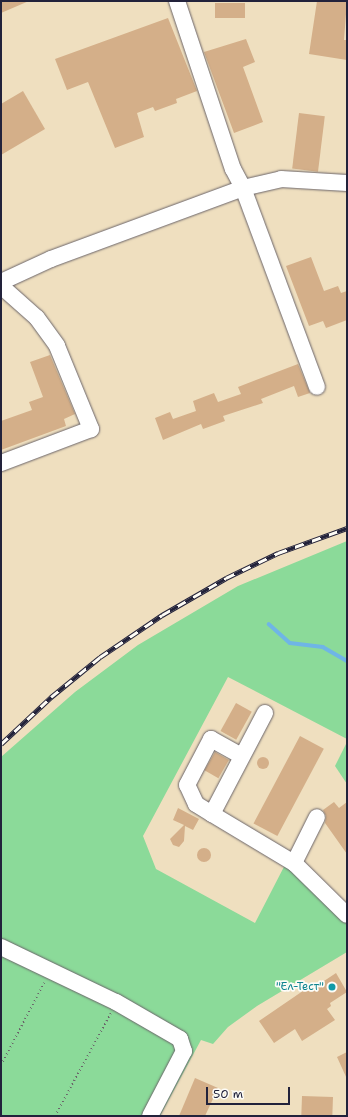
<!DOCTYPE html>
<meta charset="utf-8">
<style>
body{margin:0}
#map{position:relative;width:348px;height:1117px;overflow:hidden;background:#efdfbf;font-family:"Shantell Sans",sans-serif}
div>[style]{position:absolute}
.green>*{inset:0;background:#8bda99}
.stream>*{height:3.5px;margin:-1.75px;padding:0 1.75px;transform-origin:1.75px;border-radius:1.75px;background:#6fb5e6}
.building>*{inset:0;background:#d4af89;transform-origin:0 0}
.round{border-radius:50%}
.path>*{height:2px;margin-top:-1px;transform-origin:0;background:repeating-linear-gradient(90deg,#6a6469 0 1px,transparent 0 4px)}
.roads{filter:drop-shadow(0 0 1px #6a6469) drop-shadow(0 0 1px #6a6469)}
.minor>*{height:16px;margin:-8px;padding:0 8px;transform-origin:8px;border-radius:8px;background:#fff}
.rail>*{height:4.5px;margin-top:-2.25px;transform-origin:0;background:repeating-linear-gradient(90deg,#fdfcf7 0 9px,#22223b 0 18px);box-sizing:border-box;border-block:1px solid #22223b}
.dots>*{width:11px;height:11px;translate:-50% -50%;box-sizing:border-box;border:2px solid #fdfcf7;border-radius:50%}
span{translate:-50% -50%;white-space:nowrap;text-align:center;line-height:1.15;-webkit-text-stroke:3.5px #fdfcf7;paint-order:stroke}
.culture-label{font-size:11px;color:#0d838f}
.right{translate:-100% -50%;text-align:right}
.frame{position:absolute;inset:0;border:2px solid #22223b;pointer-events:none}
.scale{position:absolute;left:206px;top:1087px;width:84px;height:18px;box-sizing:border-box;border:2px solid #22223b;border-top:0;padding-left:5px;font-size:12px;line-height:14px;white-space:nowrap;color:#22223b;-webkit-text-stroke:3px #fdfcf7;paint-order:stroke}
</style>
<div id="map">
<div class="green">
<div style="clip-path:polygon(347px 541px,347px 739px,228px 677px,143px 836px,156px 869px,255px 923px,288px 859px,347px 915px,347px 952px,257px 1006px,228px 1027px,213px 1044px,201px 1040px,160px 1116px,1px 1116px,1px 757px,75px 692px,138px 645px,238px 586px)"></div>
<div style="clip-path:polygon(347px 742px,347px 784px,335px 766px)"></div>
</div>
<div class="stream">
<div style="left:269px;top:624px;width:28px;rotate:42deg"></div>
<div style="left:290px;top:643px;width:33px;rotate:7deg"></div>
<div style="left:323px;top:647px;width:28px;rotate:30deg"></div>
</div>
<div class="building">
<div style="clip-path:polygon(1px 1px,29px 1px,1px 13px)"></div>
<div style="clip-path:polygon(317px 1px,347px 1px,344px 40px,347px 40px,347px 60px,309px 54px)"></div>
<div style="left:215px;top:3px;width:30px;height:15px"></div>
<div style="clip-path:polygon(168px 18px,197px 91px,176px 99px,177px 103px,155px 111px,153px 107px,137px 113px,144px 137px,115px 148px,88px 82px,67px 90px,55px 59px)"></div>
<div style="clip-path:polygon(246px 39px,255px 62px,243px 67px,263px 122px,234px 133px,204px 52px)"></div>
<div style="clip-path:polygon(23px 91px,45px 129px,1px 155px,1px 104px)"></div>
<div style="left:299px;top:113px;width:26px;height:56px;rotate:7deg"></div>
<div style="clip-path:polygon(311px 257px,324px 291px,338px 286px,341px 293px,347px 291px,347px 320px,326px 328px,323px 321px,309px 326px,286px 266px)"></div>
<div style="clip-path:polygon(50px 355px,75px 414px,64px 419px,66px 426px,1px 450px,1px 421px,32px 410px,29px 402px,43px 397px,30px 362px)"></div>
<div style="clip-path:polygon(298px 364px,310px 393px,298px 397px,294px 386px,261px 399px,263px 403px,223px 416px,225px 421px,203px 429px,201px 424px,163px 440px,155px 418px,170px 412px,173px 419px,196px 411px,193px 401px,214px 393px,218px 402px,241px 394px,238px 387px)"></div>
<div style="left:236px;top:703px;width:18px;height:32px;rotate:29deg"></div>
<div style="left:300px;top:736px;width:27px;height:99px;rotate:28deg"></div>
<div style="left:215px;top:752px;width:16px;height:21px;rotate:30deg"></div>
<div class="round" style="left:257px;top:757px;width:12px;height:12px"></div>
<div style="clip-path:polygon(334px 802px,339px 808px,347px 802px,347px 854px,325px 823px,326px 816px,323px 810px)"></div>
<div style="clip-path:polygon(178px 808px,199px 819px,193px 830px,185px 826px,184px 841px,179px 847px,173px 845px,170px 839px,184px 825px,173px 820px)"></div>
<div class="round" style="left:197px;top:848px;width:14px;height:14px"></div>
<div style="clip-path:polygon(336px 973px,347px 992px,330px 1003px,331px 1006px,327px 1009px,335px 1020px,302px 1041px,295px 1029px,274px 1043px,259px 1021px,316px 982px,318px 985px)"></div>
<div style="clip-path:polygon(347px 1052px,347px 1079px,337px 1057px)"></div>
<div style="clip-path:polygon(195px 1078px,218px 1088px,205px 1116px,179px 1116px)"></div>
<div style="left:302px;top:1096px;width:31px;height:20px;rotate:2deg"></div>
</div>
<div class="path">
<div style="left:1px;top:1065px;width:93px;rotate:-62.3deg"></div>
<div style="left:55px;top:1116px;width:117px;rotate:-61.5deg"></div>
</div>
<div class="roads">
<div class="minor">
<div style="left:177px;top:1px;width:177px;rotate:71.6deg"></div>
<div style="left:233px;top:169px;width:21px;rotate:62deg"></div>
<div style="left:243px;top:188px;width:212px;rotate:69.6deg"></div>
<div style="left:1px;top:282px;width:55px;rotate:-24.7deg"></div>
<div style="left:51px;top:259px;width:205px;rotate:-20.3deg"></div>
<div style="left:243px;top:188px;width:39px;rotate:-13deg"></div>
<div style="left:281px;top:179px;width:66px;rotate:3.5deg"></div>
<div style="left:1px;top:286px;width:48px;rotate:41.6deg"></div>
<div style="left:37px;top:318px;width:34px;rotate:54deg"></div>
<div style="left:57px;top:346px;width:90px;rotate:67.7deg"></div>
<div style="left:91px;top:429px;width:96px;rotate:159.3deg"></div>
<div style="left:265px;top:713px;width:114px;rotate:117.7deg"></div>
<div style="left:212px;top:814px;width:96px;rotate:30.9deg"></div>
<div style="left:294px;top:863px;width:74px;rotate:44.5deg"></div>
<div style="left:212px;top:814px;width:19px;rotate:-148deg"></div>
<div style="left:196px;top:804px;width:21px;rotate:-115deg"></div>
<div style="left:187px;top:785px;width:52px;rotate:-62.4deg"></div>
<div style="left:211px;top:739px;width:35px;rotate:29deg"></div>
<div style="left:294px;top:863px;width:51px;rotate:-63.4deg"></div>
<div style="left:1px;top:947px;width:127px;rotate:25.6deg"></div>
<div style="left:116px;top:1002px;width:74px;rotate:30deg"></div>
<div style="left:180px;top:1039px;width:13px;rotate:72deg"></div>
<div style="left:184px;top:1051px;width:73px;rotate:117.6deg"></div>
</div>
</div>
<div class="rail">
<div style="left:1px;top:744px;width:69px;rotate:-43.2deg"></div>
<div style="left:51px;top:697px;width:63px;rotate:-39.2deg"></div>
<div style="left:100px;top:657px;width:75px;rotate:-34.1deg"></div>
<div style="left:162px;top:615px;width:74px;rotate:-30deg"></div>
<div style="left:226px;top:578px;width:58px;rotate:-25.7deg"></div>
<div style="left:278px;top:553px;width:73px;rotate:-19.9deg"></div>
</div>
<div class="dots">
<div style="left:332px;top:987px;background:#0f9aa8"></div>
</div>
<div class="culture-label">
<span class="right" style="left:324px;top:987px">"Ел-Тест"</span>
</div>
<div class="frame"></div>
<div class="scale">50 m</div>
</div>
